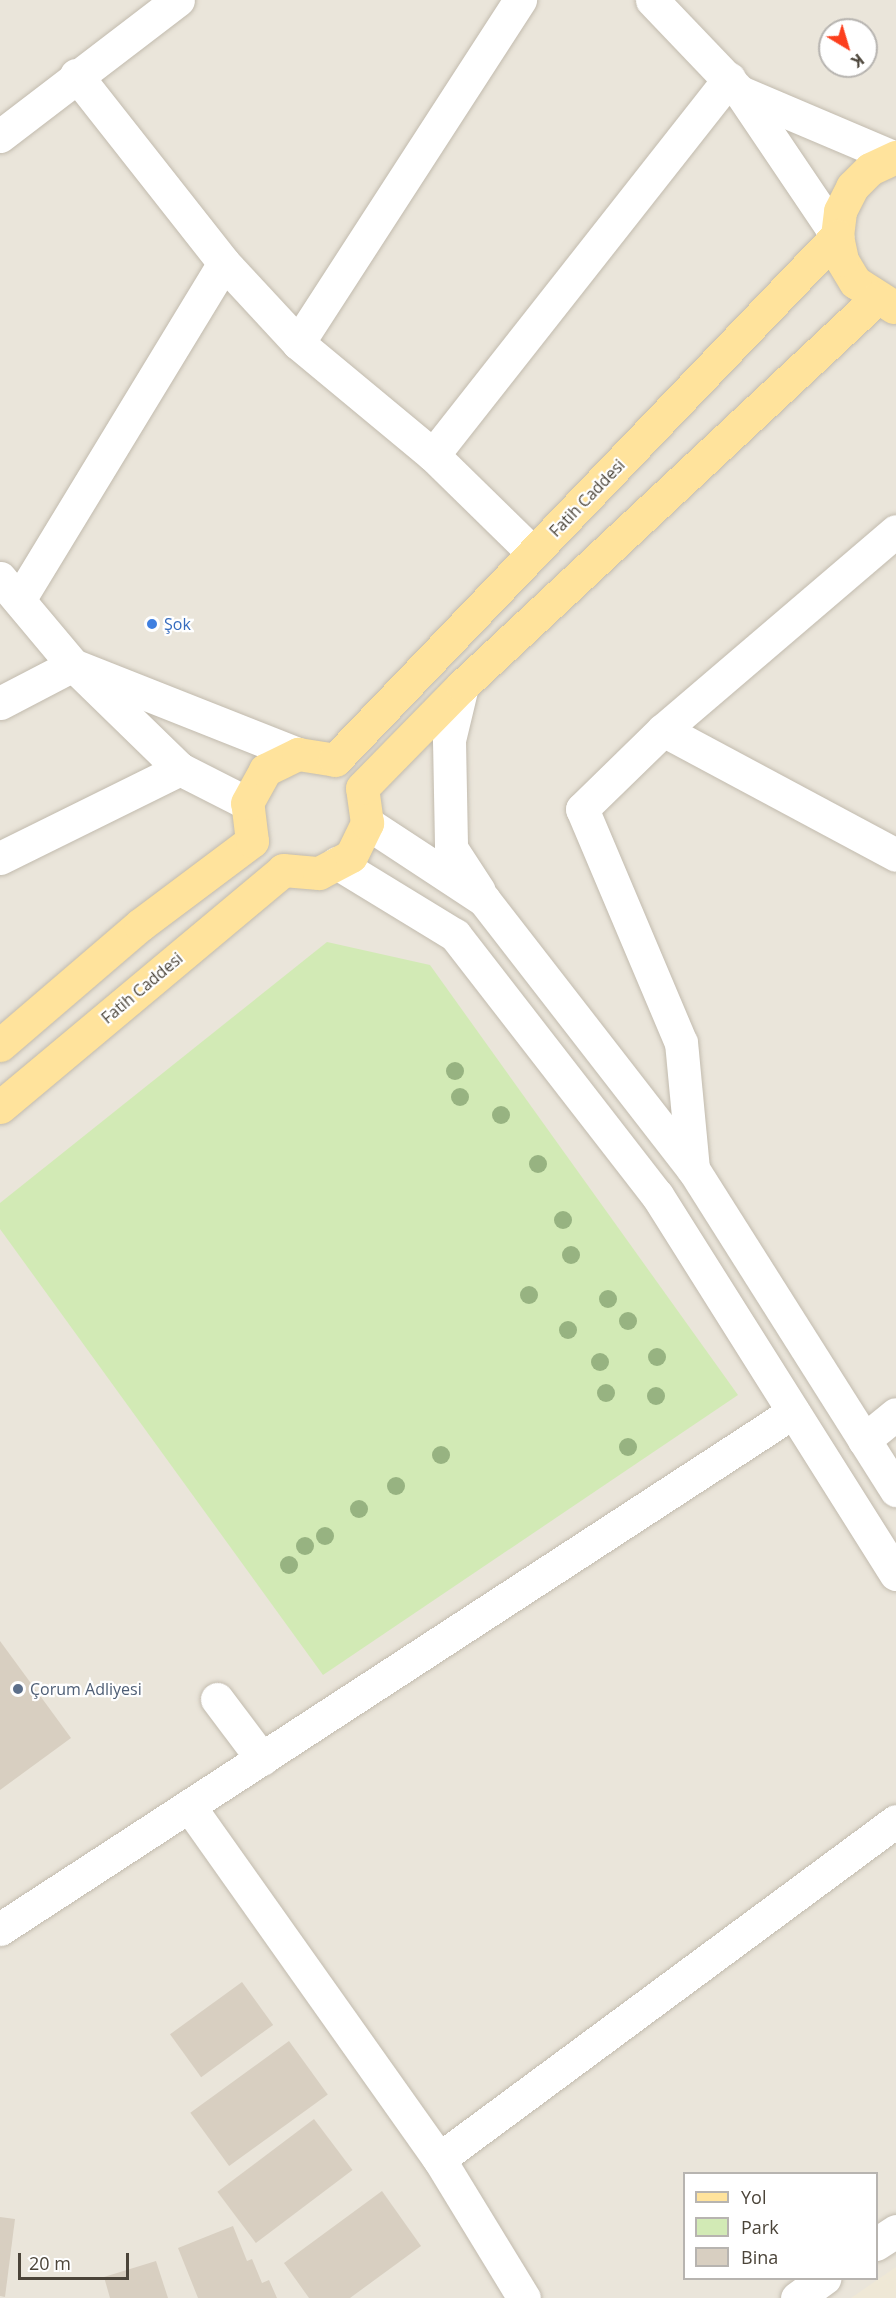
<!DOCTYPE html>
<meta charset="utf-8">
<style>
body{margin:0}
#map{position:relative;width:896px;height:2298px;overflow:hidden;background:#f6f3ec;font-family:"Open Sans",sans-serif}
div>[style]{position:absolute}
.residential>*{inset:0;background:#eae5da}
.education>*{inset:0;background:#efe8d6}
.green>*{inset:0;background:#d2eab5}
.building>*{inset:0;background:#d8cfc1;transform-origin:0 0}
.roads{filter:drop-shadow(0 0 2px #c2bbae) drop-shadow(0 0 2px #c2bbae)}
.minor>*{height:33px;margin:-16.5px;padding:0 16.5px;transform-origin:16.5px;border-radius:16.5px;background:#fff}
.major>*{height:33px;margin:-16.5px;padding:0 16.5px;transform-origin:16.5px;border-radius:16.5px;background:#ffe39c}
.trees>*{width:18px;height:18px;margin:-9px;border-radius:50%;background:#97b381}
.dots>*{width:16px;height:16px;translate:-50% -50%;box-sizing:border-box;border:3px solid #fff;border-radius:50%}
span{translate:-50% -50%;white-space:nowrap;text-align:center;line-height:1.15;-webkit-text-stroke:4.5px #fff;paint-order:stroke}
.street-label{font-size:16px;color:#4b4439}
.shop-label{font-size:16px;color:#366cbe}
.left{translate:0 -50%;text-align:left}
.service-label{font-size:16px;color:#4e5e75}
.legend{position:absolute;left:683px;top:2172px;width:195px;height:108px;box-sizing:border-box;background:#fff;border:2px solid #b7b4b0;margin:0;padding:8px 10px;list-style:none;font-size:18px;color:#4b4439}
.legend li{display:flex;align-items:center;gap:12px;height:30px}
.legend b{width:30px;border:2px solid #b7b4b0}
.north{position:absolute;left:818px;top:18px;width:60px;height:60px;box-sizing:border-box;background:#fff;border:2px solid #b7b4b0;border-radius:50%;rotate:142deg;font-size:16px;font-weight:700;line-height:24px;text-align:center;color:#4b4439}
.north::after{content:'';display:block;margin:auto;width:21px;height:27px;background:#fc3f1d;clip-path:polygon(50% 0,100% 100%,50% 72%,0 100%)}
.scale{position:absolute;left:18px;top:2253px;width:111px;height:27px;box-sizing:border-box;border:3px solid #4b4439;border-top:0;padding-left:8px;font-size:18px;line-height:21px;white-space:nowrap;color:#4b4439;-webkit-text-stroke:4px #fff;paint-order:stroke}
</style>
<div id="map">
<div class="residential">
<div style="clip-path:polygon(evenodd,0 0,896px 0,896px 2298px,0 2298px,0 0,830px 30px,866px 30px,866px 66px,830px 66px,830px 30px,0 0,684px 2174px,876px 2174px,876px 2278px,684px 2278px,684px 2174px)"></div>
</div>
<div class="education">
<div style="clip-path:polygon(896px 2267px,896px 2298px,851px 2298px)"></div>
</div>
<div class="green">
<div style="clip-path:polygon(327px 942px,430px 965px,738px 1395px,323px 1675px,0 1229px,0 1203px)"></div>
</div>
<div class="building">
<div style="clip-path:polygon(0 1641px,71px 1738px,0 1790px)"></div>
<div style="left:242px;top:1982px;width:53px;height:89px;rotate:54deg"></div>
<div style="left:289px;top:2041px;width:66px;height:122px;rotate:54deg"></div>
<div style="left:314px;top:2119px;width:64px;height:121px;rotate:53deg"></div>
<div style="clip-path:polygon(382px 2191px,421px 2246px,350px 2298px,309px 2298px,284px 2263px)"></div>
<div style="clip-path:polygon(0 2217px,15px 2219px,5px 2297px,0 2296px)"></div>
<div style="clip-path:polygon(233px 2226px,247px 2261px,252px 2259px,262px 2283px,269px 2280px,277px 2298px,198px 2298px,178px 2248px)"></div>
<div style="clip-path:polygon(156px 2261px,168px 2298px,110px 2298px,104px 2277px)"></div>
</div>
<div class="roads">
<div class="minor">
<div style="left:652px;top:0;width:127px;rotate:46.3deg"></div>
<div style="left:740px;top:92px;width:174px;rotate:56deg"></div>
<div style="left:76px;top:75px;width:239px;rotate:51.8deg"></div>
<div style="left:224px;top:263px;width:109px;rotate:47.2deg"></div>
<div style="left:298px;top:343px;width:175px;rotate:39.7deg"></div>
<div style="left:433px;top:455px;width:140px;rotate:44.4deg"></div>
<div style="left:740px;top:92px;width:166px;rotate:23deg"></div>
<div style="left:0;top:136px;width:224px;rotate:-37.4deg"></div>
<div style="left:298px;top:343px;width:409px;rotate:-57.1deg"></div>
<div style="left:433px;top:455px;width:479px;rotate:-51.8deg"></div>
<div style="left:0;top:578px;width:114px;rotate:50deg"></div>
<div style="left:73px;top:665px;width:149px;rotate:44.2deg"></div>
<div style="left:180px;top:769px;width:75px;rotate:26.9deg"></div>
<div style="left:19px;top:600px;width:394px;rotate:-58.7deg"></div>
<div style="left:462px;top:686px;width:56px;rotate:103.5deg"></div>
<div style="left:449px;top:740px;width:108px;rotate:88.9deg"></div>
<div style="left:451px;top:848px;width:51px;rotate:56.9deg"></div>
<div style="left:0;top:703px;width:82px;rotate:-27.5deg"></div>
<div style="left:73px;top:665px;width:242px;rotate:21.6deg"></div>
<div style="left:663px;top:730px;width:264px;rotate:28.2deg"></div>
<div style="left:367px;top:823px;width:140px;rotate:33.3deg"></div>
<div style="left:484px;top:900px;width:341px;rotate:52.2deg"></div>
<div style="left:693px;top:1169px;width:380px;rotate:57.7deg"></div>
<div style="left:0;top:858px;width:201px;rotate:-26.3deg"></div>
<div style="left:337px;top:863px;width:138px;rotate:31.4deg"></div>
<div style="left:455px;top:935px;width:329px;rotate:52.2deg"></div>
<div style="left:657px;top:1195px;width:448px;rotate:57.8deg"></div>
<div style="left:693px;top:1169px;width:127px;rotate:-95.4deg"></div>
<div style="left:681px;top:1043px;width:254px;rotate:-112.9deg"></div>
<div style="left:582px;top:809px;width:113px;rotate:-44.3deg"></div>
<div style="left:663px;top:730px;width:306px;rotate:-40.5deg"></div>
<div style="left:864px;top:1440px;width:41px;rotate:-39.1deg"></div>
<div style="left:217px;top:1699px;width:75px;rotate:53.1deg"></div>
<div style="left:189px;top:1806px;width:433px;rotate:54.7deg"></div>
<div style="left:439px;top:2159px;width:163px;rotate:58.6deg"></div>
<div style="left:0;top:1929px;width:947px;rotate:-33.1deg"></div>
<div style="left:439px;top:2159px;width:568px;rotate:-36.49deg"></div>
<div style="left:876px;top:2244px;width:24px;rotate:-33deg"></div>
<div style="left:797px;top:2298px;width:34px;rotate:-36deg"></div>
</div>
<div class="major">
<div style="left:894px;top:307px;width:46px;rotate:-147.3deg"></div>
<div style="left:855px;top:282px;width:26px;rotate:-121deg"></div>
<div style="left:842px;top:260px;width:25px;rotate:-102deg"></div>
<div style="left:837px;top:236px;width:25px;rotate:-83deg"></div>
<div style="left:840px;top:211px;width:27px;rotate:-63deg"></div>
<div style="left:852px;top:187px;width:25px;rotate:-45deg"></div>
<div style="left:870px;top:169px;width:29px;rotate:-25deg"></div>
<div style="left:0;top:1045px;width:184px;rotate:-40.6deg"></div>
<div style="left:140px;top:925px;width:140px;rotate:-36.9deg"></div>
<div style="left:252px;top:841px;width:38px;rotate:-97deg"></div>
<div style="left:247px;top:803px;width:38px;rotate:-61deg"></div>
<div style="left:265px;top:770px;width:37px;rotate:-26deg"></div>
<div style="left:298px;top:754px;width:37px;rotate:9deg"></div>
<div style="left:335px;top:760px;width:726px;rotate:-46.23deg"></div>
<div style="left:0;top:1107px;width:369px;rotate:-39.9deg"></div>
<div style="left:283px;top:870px;width:36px;rotate:5deg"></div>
<div style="left:319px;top:873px;width:36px;rotate:-28deg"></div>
<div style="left:351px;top:856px;width:37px;rotate:-64deg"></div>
<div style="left:367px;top:823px;width:35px;rotate:-98deg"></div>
<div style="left:362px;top:788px;width:143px;rotate:-45.6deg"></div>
<div style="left:462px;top:686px;width:567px;rotate:-43.07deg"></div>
</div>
</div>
<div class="trees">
<div style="left:455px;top:1071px"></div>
<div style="left:460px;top:1097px"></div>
<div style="left:501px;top:1115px"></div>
<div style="left:538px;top:1164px"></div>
<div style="left:563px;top:1220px"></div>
<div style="left:571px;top:1255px"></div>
<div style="left:529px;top:1295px"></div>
<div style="left:608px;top:1299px"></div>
<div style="left:628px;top:1321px"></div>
<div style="left:568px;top:1330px"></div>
<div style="left:657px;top:1357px"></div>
<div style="left:600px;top:1362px"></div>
<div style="left:606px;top:1393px"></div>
<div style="left:656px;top:1396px"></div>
<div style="left:628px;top:1447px"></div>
<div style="left:441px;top:1455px"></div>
<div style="left:396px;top:1486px"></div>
<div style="left:359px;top:1509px"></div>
<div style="left:325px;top:1536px"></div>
<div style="left:305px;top:1546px"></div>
<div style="left:289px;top:1565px"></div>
</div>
<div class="dots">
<div style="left:152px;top:624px;background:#3f7fe0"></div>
<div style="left:18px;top:1689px;background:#5c6f8a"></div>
</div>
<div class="street-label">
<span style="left:587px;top:498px;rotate:-46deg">Fatih Caddesi</span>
<span style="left:142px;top:988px;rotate:-40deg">Fatih Caddesi</span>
</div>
<div class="shop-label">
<span class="left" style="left:164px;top:624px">Şok</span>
</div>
<div class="service-label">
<span class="left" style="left:30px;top:1689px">Çorum Adliyesi</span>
</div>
<ul class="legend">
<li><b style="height:8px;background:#ffe39c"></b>Yol</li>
<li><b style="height:16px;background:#d2eab5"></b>Park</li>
<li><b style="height:16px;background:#d8cfc1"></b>Bina</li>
</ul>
<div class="north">K</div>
<div class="scale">20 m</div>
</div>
